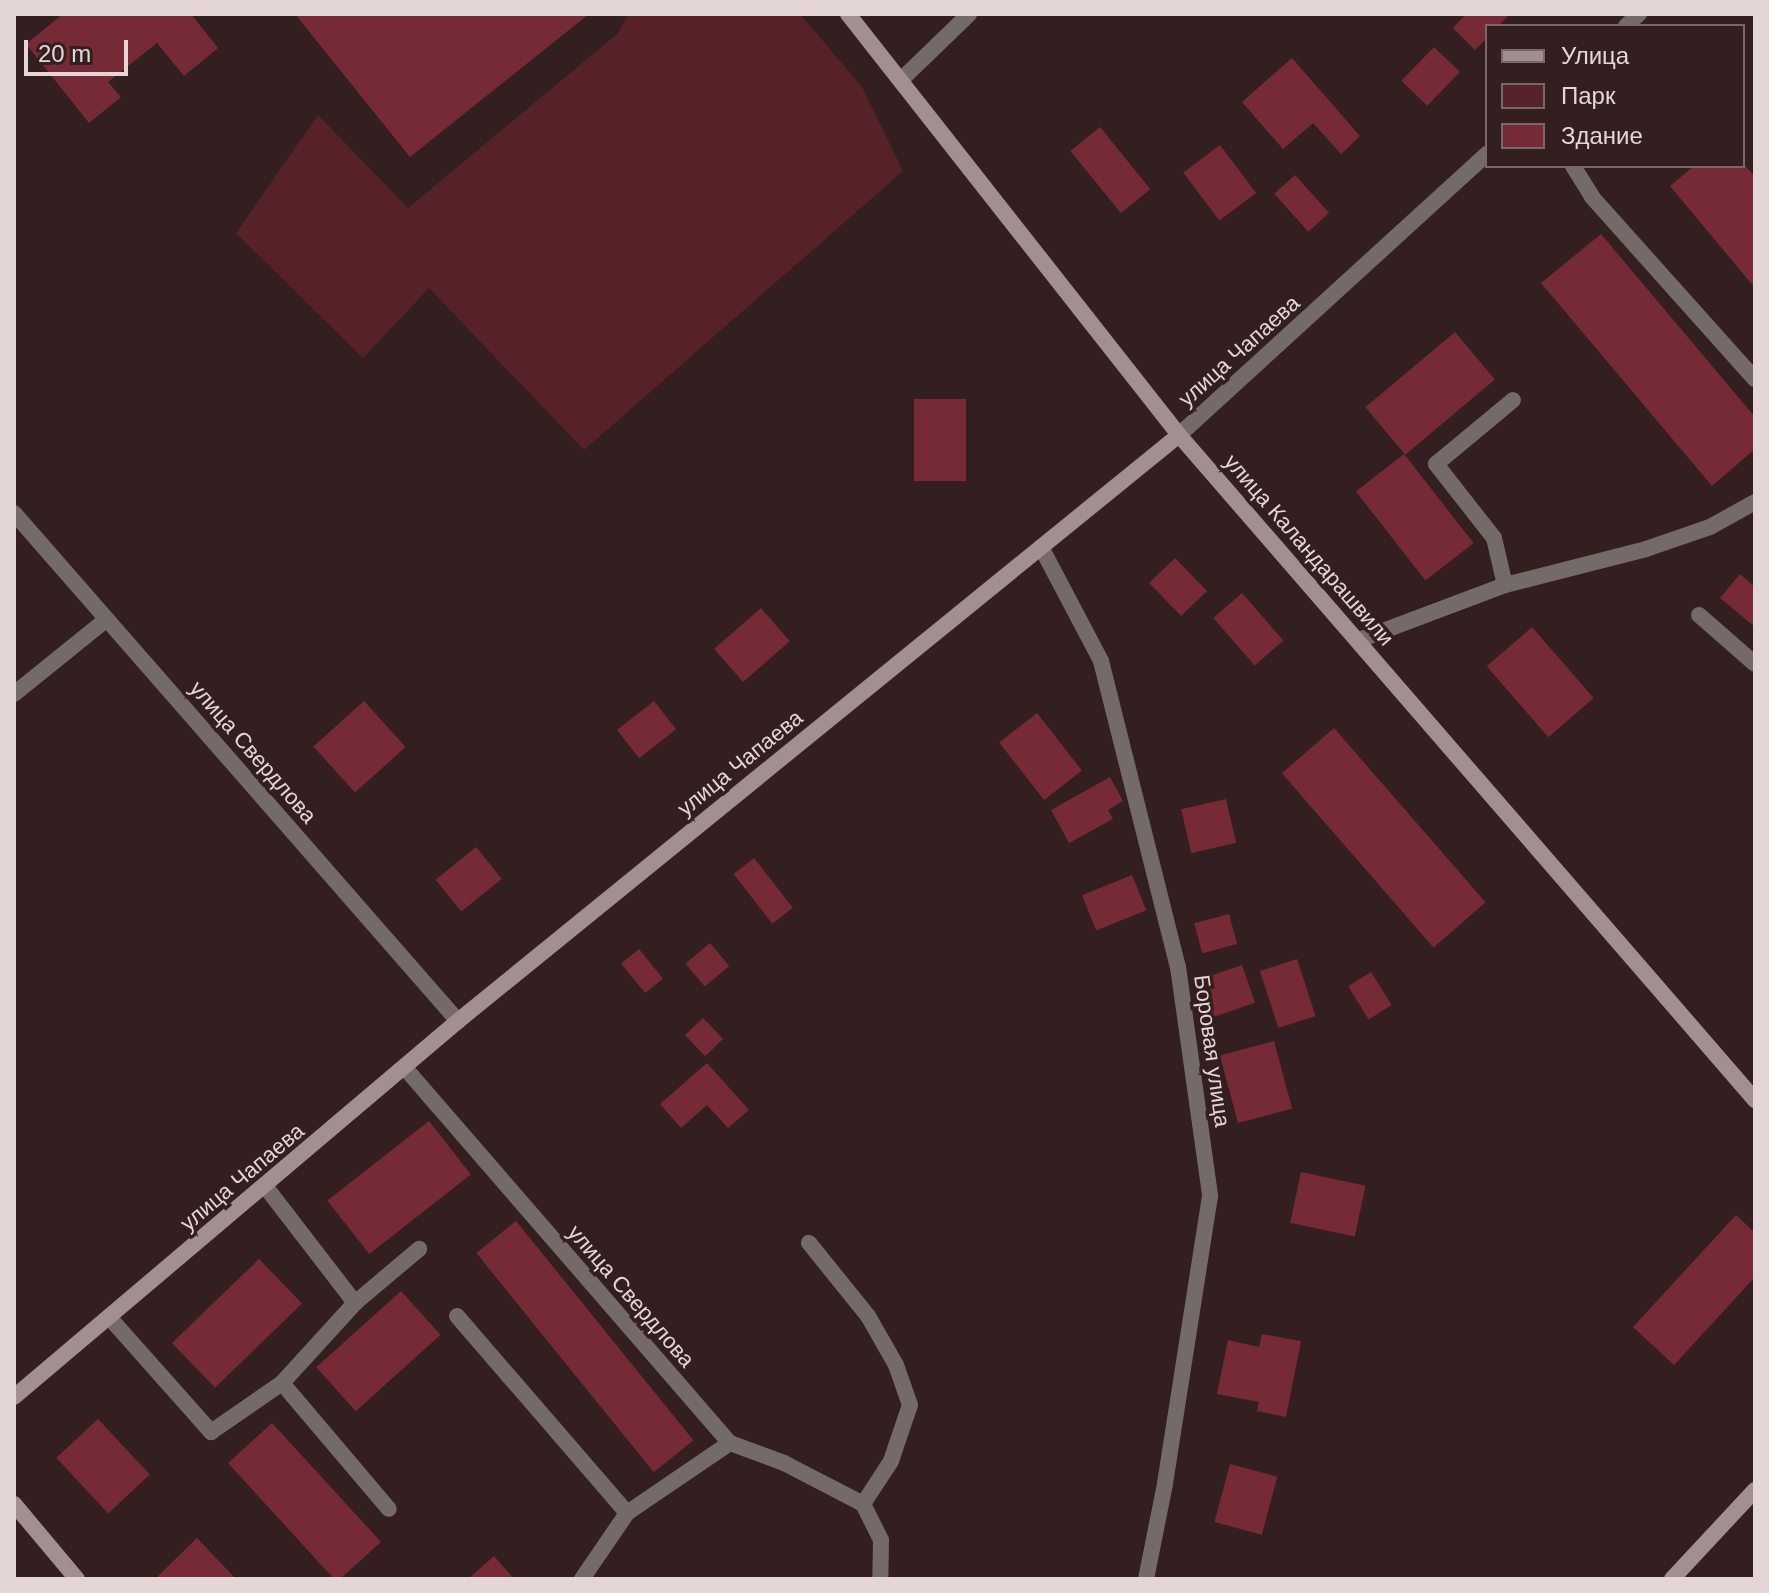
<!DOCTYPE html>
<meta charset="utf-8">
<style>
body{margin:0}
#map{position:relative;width:1769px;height:1593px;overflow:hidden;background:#331f20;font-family:Helvetica,sans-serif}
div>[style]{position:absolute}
.green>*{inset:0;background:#562127}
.building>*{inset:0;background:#762a35;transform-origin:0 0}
.lane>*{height:16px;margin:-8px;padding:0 8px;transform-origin:8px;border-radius:8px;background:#756a6a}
.street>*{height:16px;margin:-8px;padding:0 8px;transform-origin:8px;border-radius:8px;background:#756a6a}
.secondary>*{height:16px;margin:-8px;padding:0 8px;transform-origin:8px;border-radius:8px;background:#a29091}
span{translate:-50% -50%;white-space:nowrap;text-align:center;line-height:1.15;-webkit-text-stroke:7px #331f20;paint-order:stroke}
.street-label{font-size:22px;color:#e4d6d7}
.frame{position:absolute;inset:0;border:16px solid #e4d6d7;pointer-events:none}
.legend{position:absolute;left:1485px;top:24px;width:260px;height:144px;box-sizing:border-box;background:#331f20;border:2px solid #7a6869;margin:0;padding:10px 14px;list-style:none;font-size:24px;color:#e4d6d7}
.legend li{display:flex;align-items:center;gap:16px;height:40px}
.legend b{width:40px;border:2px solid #7a6869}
.scale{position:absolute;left:24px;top:40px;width:104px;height:36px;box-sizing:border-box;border:4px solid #e4d6d7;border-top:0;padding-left:10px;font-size:24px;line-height:28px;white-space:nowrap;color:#e4d6d7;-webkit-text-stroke:6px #331f20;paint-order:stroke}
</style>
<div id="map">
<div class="green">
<div style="clip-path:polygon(629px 14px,800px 14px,862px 87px,903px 171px,584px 450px,429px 288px,363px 358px,236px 233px,318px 115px,408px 208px,617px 34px)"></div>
</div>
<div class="building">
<div style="clip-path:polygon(63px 14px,191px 14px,218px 48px,184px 76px,157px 43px,108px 82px,121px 97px,89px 123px,26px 44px)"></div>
<div style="clip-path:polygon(295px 14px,589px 14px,410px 157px)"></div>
<div style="clip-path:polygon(1466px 14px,1510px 14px,1498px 26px,1487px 26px,1487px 38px,1475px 50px,1453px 28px)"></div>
<div style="left:1434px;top:47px;width:36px;height:47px;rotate:44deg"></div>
<div style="clip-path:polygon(1292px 58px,1360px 136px,1341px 154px,1313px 123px,1283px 149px,1242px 102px)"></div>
<div style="left:1100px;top:127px;width:80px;height:38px;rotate:51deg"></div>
<div style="left:1220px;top:145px;width:60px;height:46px;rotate:53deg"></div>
<div style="clip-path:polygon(1743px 163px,1755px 177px,1755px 288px,1670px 186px,1694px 166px,1743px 166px)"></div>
<div style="left:1295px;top:175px;width:51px;height:28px;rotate:48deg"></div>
<div style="clip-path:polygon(1601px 234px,1755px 417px,1755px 449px,1712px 486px,1541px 283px)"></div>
<div style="left:1455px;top:332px;width:62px;height:117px;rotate:50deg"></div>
<div style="left:966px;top:399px;width:82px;height:52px;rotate:90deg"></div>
<div style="left:1404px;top:454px;width:113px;height:61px;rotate:52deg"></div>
<div style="left:1175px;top:558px;width:46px;height:36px;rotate:46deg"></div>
<div style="clip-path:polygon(1740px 574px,1755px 587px,1755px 627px,1720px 598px)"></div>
<div style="left:1242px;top:593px;width:63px;height:38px;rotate:49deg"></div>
<div style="left:761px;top:608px;width:44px;height:62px;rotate:49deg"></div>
<div style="left:1532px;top:627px;width:94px;height:60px;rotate:49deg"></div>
<div style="left:364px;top:701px;width:62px;height:68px;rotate:48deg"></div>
<div style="left:654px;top:701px;width:36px;height:47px;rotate:52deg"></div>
<div style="left:1037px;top:713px;width:73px;height:48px;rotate:52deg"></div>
<div style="left:1334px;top:728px;width:231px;height:69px;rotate:49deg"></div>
<div style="clip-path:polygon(1110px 777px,1123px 801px,1108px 810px,1113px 819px,1069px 843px,1051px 810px)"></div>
<div style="left:1226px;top:799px;width:45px;height:46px;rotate:77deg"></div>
<div style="left:476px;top:847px;width:41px;height:52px;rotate:51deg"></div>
<div style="left:754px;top:858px;width:63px;height:26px;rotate:52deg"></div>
<div style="left:1132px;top:875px;width:38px;height:54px;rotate:68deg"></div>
<div style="left:1229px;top:914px;width:31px;height:36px;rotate:75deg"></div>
<div style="left:710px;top:943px;width:30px;height:32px;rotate:50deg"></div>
<div style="left:639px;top:949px;width:38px;height:23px;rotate:51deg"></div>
<div style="left:1297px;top:959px;width:60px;height:39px;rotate:72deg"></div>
<div style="left:1242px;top:965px;width:40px;height:46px;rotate:71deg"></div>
<div style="left:1371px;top:972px;width:39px;height:27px;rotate:58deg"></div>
<div style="left:703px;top:1018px;width:29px;height:25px;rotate:46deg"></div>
<div style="left:1274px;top:1041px;width:70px;height:56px;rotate:75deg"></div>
<div style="clip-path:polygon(707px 1063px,749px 1110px,728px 1128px,707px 1105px,681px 1128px,660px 1104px)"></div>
<div style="left:429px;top:1121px;width:68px;height:129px;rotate:52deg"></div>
<div style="left:1301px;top:1172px;width:66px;height:52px;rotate:12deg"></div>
<div style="clip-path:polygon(1736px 1215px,1755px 1233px,1755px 1277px,1674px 1365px,1633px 1327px)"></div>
<div style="left:516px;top:1221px;width:282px;height:51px;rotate:51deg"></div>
<div style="left:259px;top:1259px;width:62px;height:121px;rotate:46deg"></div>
<div style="left:401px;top:1291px;width:59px;height:114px;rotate:48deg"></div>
<div style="clip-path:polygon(1262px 1334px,1301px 1341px,1286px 1417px,1257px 1411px,1259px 1402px,1217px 1394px,1228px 1340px,1259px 1347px)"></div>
<div style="left:98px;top:1419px;width:76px;height:57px;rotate:47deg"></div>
<div style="clip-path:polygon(272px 1423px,381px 1542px,340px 1579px,334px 1579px,228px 1463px)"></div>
<div style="left:1230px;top:1464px;width:49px;height:60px;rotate:15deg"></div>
<div style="clip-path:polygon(197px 1538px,236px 1579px,155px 1579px)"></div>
<div style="clip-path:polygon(494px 1556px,514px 1579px,468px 1579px)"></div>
</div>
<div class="lane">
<div style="left:1573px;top:166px;width:36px;rotate:58deg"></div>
<div style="left:1592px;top:197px;width:244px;rotate:48.2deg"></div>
<div style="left:1505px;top:585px;width:48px;rotate:-103.2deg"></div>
<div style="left:1494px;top:538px;width:94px;rotate:-128.1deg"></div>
<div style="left:1436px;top:464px;width:100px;rotate:-39.7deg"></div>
<div style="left:1699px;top:615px;width:74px;rotate:41.2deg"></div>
<div style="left:1359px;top:640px;width:156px;rotate:-20.6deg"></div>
<div style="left:1505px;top:585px;width:146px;rotate:-14.3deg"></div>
<div style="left:1646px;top:549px;width:68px;rotate:-19deg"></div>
<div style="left:1710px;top:527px;width:51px;rotate:-29.1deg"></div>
<div style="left:265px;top:1186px;width:148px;rotate:52.4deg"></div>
<div style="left:355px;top:1303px;width:108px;rotate:132.4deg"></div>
<div style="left:355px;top:1303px;width:84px;rotate:-40.2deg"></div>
<div style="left:457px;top:1316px;width:260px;rotate:49.2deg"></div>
<div style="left:627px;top:1513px;width:125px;rotate:-34.2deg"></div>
<div style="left:730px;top:1443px;width:58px;rotate:20.3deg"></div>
<div style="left:784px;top:1463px;width:89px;rotate:27.4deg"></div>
<div style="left:863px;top:1504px;width:51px;rotate:-56.9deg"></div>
<div style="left:891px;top:1461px;width:59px;rotate:-71.3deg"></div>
<div style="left:910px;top:1405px;width:42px;rotate:-109.3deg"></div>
<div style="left:896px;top:1365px;width:56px;rotate:-119.7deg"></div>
<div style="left:868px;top:1316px;width:94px;rotate:-128.9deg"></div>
<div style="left:109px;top:1317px;width:154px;rotate:48.4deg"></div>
<div style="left:211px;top:1432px;width:86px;rotate:-34.6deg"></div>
<div style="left:282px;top:1383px;width:165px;rotate:49.7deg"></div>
<div style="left:863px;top:1504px;width:40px;rotate:63.4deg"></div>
<div style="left:881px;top:1540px;width:39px;rotate:91deg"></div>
<div style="left:582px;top:1579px;width:80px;rotate:-55.7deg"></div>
</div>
<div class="street">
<div style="left:1626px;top:26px;width:18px;rotate:-43deg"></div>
<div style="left:901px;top:80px;width:95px;rotate:-44.1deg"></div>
<div style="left:1179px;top:435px;width:417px;rotate:-42.4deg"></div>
<div style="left:14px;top:513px;width:675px;rotate:48.85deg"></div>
<div style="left:1041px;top:547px;width:129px;rotate:62.2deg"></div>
<div style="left:1101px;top:661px;width:316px;rotate:75.9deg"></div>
<div style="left:1178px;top:967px;width:231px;rotate:82deg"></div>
<div style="left:1210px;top:1196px;width:291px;rotate:98.9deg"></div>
<div style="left:1165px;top:1484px;width:97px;rotate:101.3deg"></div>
<div style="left:14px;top:694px;width:119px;rotate:-38.9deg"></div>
<div style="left:405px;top:1068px;width:496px;rotate:49.1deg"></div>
</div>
<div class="secondary">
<div style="left:848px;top:14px;width:536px;rotate:51.82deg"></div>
<div style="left:1179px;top:435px;width:880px;rotate:49.1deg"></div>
<div style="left:14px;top:1397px;width:582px;rotate:-40.26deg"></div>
<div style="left:458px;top:1021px;width:929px;rotate:-39.1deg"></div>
<div style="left:14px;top:1504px;width:98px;rotate:50deg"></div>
<div style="left:1672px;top:1579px;width:122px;rotate:-47deg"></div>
</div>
<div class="street-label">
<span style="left:1239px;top:351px;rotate:-42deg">улица Чапаева</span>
<span style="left:1309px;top:550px;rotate:49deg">улица Каландарашвили</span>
<span style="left:253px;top:752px;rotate:49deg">улица Свердлова</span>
<span style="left:740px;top:763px;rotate:-39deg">улица Чапаева</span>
<span style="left:1212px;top:1051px;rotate:82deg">Боровая улица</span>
<span style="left:242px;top:1177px;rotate:-40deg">улица Чапаева</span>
<span style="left:631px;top:1296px;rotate:49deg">улица Свердлова</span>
</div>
<div class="frame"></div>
<ul class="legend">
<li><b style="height:10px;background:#a29091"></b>Улица</li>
<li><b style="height:22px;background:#562127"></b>Парк</li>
<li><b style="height:22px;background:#762a35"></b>Здание</li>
</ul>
<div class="scale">20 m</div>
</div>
